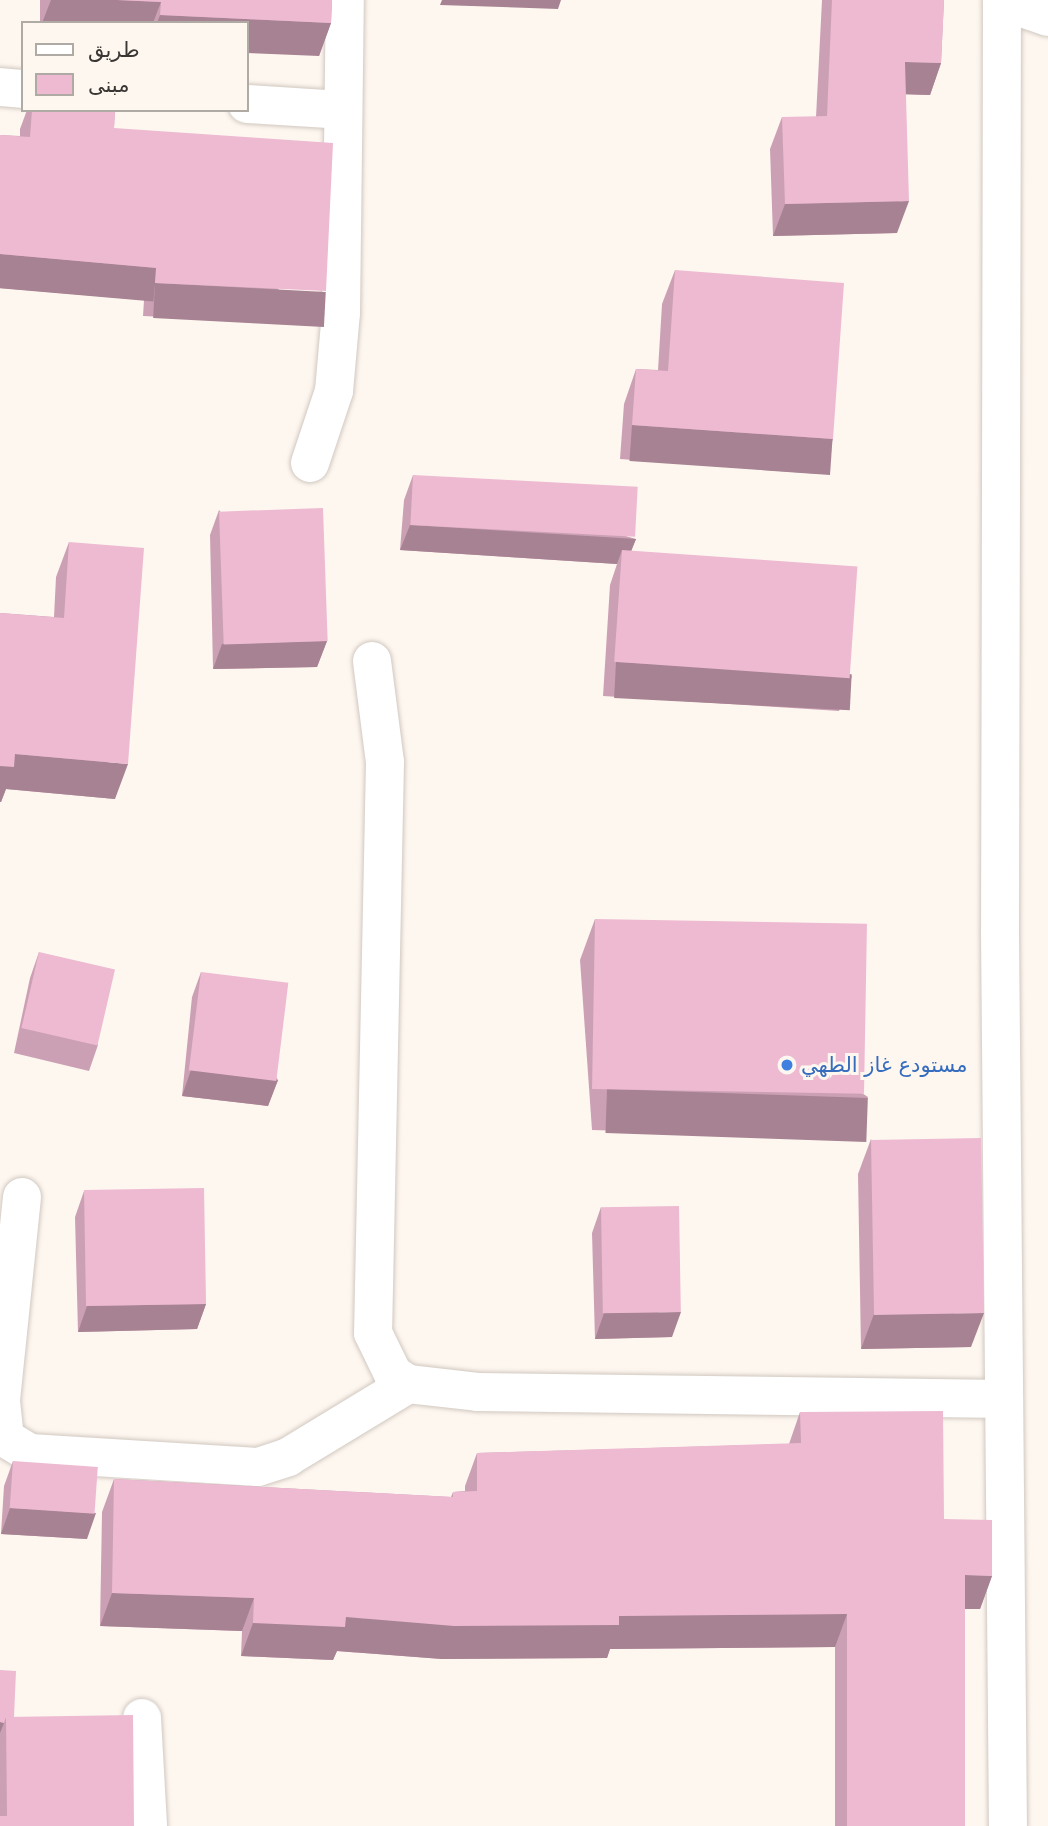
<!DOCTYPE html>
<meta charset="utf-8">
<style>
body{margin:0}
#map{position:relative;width:1048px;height:1826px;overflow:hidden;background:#fef7f0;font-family:"DejaVu Sans",Vazirmatn,sans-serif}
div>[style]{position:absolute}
.roads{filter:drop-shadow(0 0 2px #d0c8c0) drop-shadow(0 0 2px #d0c8c0)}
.minor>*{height:38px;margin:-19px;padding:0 19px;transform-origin:19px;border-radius:19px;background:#fff}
.tertiary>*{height:38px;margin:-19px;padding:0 19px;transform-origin:19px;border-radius:19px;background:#fff}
.wall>*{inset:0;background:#cca0b4}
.shaded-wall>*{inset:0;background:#a68292;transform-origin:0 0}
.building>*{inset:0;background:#edbad1;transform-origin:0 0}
.dots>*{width:19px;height:19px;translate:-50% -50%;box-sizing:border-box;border:4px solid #fef7f0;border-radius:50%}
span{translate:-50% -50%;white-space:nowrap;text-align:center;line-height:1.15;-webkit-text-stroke:6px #fef7f0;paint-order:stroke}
.shop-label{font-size:21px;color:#366cbe}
.left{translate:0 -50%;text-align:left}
.legend{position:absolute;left:21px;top:21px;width:228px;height:91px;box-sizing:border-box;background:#fef7f0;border:2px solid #afaaa4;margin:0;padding:9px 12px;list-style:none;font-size:21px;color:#393633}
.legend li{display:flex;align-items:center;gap:14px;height:35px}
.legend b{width:35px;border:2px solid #afaaa4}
</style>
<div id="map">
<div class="roads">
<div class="minor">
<div style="left:1002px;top:1px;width:49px;rotate:19.2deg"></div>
<div style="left:0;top:87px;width:23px;rotate:5deg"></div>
<div style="left:247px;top:104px;width:95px;rotate:3.6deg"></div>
<div style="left:310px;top:463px;width:76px;rotate:-71.6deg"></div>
<div style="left:334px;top:391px;width:78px;rotate:-84.9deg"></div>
<div style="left:341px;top:313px;width:313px;rotate:-89.3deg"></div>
<div style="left:372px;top:661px;width:102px;rotate:82.7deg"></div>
<div style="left:385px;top:762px;width:571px;rotate:91.2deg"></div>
<div style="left:373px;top:1333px;width:46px;rotate:64deg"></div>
<div style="left:393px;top:1374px;width:18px;rotate:34deg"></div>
<div style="left:408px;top:1384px;width:70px;rotate:6.5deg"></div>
<div style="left:478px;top:1392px;width:526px;rotate:0.76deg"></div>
<div style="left:22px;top:1197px;width:205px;rotate:95.9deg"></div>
<div style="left:1px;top:1401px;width:37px;rotate:84deg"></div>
<div style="left:5px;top:1438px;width:29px;rotate:31deg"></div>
<div style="left:30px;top:1453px;width:228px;rotate:3.5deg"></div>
<div style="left:258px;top:1467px;width:32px;rotate:-18deg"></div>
<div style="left:288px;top:1457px;width:140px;rotate:-31.3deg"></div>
<div style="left:142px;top:1718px;width:108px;rotate:86.8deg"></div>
</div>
<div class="tertiary">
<div style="left:1002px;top:0;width:932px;rotate:90.12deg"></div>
<div style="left:1000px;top:932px;width:894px;rotate:89.49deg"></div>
</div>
</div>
<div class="wall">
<div style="clip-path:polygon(40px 0,332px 0,331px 23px,319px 56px,247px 23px,40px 23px)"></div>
<div style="clip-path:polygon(822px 0,944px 0,941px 63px,930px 95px,906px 94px,897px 233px,773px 236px,770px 149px,782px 117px,816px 117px)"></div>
<div style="clip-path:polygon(27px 110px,115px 110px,114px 128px,314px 324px,143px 316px,144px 300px,0 288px,0 135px,20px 136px,20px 129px)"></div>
<div style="clip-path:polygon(675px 270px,833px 439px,820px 474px,620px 459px,624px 404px,636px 369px,658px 370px,662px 304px)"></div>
<div style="clip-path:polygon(413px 475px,636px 539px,631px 551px,852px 676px,839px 711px,603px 696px,610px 585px,617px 564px,400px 550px,404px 500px)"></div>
<div style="clip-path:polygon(219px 510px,327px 641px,317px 667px,213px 669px,210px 535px)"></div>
<div style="clip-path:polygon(69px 542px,115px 799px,6px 789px,1px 802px,0 802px,0 613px,54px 617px,56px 577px)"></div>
<div style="clip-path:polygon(595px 919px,868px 1097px,853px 1138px,592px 1130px,580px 960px)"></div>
<div style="clip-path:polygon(39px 952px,98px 1045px,89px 1071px,14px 1053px,30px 978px)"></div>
<div style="clip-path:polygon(201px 972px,278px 1080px,268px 1106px,182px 1096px,192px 997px)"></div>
<div style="clip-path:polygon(871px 1139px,971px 1347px,861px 1349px,858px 1174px)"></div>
<div style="clip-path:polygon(84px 1191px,206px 1304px,197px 1329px,78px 1332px,75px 1217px)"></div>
<div style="clip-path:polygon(601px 1207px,672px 1337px,595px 1339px,592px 1233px)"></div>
<div style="clip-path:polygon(800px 1412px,944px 1519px,992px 1576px,980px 1609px,965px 1609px,965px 1826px,835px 1826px,835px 1647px,610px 1649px,607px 1658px,442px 1659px,337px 1651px,333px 1660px,241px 1656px,242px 1631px,100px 1626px,102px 1512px,114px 1479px,451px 1497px,453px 1492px,465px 1491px,465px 1486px,477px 1453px,789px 1444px)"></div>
<div style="clip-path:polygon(13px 1461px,87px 1539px,1px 1534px,4px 1486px)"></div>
<div style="clip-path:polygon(0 1670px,14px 1717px,134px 1826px,0 1826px)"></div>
</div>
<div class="shaded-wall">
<div style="clip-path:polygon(51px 0,117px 0,161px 2px,153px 23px,42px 23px)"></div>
<div style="clip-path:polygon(442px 0,561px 0,558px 9px,440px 5px)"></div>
<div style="clip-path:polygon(160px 15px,331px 23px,319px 56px,247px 53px,247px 23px,157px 23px)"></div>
<div style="clip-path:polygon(905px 62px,941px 63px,930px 95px,893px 94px)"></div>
<div style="clip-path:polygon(909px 201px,897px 233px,773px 236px,785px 204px)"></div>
<div style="left:0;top:254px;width:157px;height:34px;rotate:5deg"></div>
<div style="left:155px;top:283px;width:171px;height:35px;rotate:3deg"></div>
<div style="left:632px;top:425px;width:201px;height:36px;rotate:4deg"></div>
<div style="clip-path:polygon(410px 525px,636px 539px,626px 564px,622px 550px,617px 564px,400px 550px)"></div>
<div style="clip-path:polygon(327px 641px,317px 667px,213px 669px,222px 644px)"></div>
<div style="left:616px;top:662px;width:236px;height:36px;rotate:3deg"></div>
<div style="clip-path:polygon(15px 754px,128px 764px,115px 799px,6px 789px,1px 802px,0 802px,0 766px)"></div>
<div style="clip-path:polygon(191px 1070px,278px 1080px,268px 1106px,182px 1096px)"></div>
<div style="left:607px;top:1089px;width:261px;height:44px;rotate:2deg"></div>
<div style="clip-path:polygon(206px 1304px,197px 1329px,78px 1332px,87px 1306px)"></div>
<div style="clip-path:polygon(681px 1312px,672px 1337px,595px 1339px,604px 1313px)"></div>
<div style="clip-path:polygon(984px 1313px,971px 1347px,861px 1349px,874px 1314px)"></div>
<div style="clip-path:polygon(10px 1508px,96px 1513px,87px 1539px,1px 1534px)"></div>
<div style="clip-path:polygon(965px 1575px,992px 1576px,980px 1609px,953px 1609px)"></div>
<div style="clip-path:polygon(112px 1593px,254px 1598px,242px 1631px,100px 1626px)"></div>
<div style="clip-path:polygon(847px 1614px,835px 1647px,610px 1649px,607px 1658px,442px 1659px,337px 1651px,333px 1660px,241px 1656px,253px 1623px,346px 1617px)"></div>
<div style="clip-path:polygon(0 1722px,4px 1723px,0 1733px)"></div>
</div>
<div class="building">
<div style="clip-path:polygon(117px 0,332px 0,331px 23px,160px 15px,161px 2px)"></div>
<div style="clip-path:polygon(832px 0,944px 0,941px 63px,905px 62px,909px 201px,785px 204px,782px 117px,827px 116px)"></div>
<div style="clip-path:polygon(32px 110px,115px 110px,114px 128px,333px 143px,326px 291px,155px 283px,156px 268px,0 254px,0 135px,30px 137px)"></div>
<div style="clip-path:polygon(675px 270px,844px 283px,833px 439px,632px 425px,636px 369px,668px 371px)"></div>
<div style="left:413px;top:475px;width:225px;height:50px;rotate:3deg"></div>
<div style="left:323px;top:508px;width:133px;height:104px;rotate:88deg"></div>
<div style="clip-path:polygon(69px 542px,144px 548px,128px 764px,15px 754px,14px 767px,0 766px,0 613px,64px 618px)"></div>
<div style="left:622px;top:550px;width:236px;height:112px;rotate:4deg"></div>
<div style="left:595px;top:919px;width:272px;height:170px;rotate:1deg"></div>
<div style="left:39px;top:952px;width:78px;height:78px;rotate:13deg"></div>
<div style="left:201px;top:972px;width:88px;height:99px;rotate:7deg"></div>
<div style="left:981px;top:1138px;width:175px;height:110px;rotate:89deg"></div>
<div style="left:204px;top:1188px;width:116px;height:120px;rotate:89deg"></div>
<div style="left:679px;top:1206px;width:106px;height:78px;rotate:89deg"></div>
<div style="clip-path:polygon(943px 1411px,944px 1519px,992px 1520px,992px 1576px,965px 1575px,965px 1826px,847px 1826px,847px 1614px,619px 1616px,619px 1625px,454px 1626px,346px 1617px,345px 1627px,253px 1623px,254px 1598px,112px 1593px,114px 1479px,453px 1497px,453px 1492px,477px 1491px,477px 1453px,801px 1443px,800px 1412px)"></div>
<div style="left:13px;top:1461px;width:85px;height:47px;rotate:4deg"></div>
<div style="clip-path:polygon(0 1670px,16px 1671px,14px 1717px,6px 1717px,4px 1723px,0 1722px)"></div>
<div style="clip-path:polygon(133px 1715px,134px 1826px,0 1826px,0 1816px,7px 1816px,6px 1717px)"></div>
</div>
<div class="dots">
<div style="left:787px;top:1065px;background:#3f7fe0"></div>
</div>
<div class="shop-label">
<span class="left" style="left:801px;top:1065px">مستودع غاز الطهي</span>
</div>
<ul class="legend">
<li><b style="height:9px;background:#fff"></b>طريق</li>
<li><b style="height:19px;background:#edbad1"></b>مبنى</li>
</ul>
</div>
